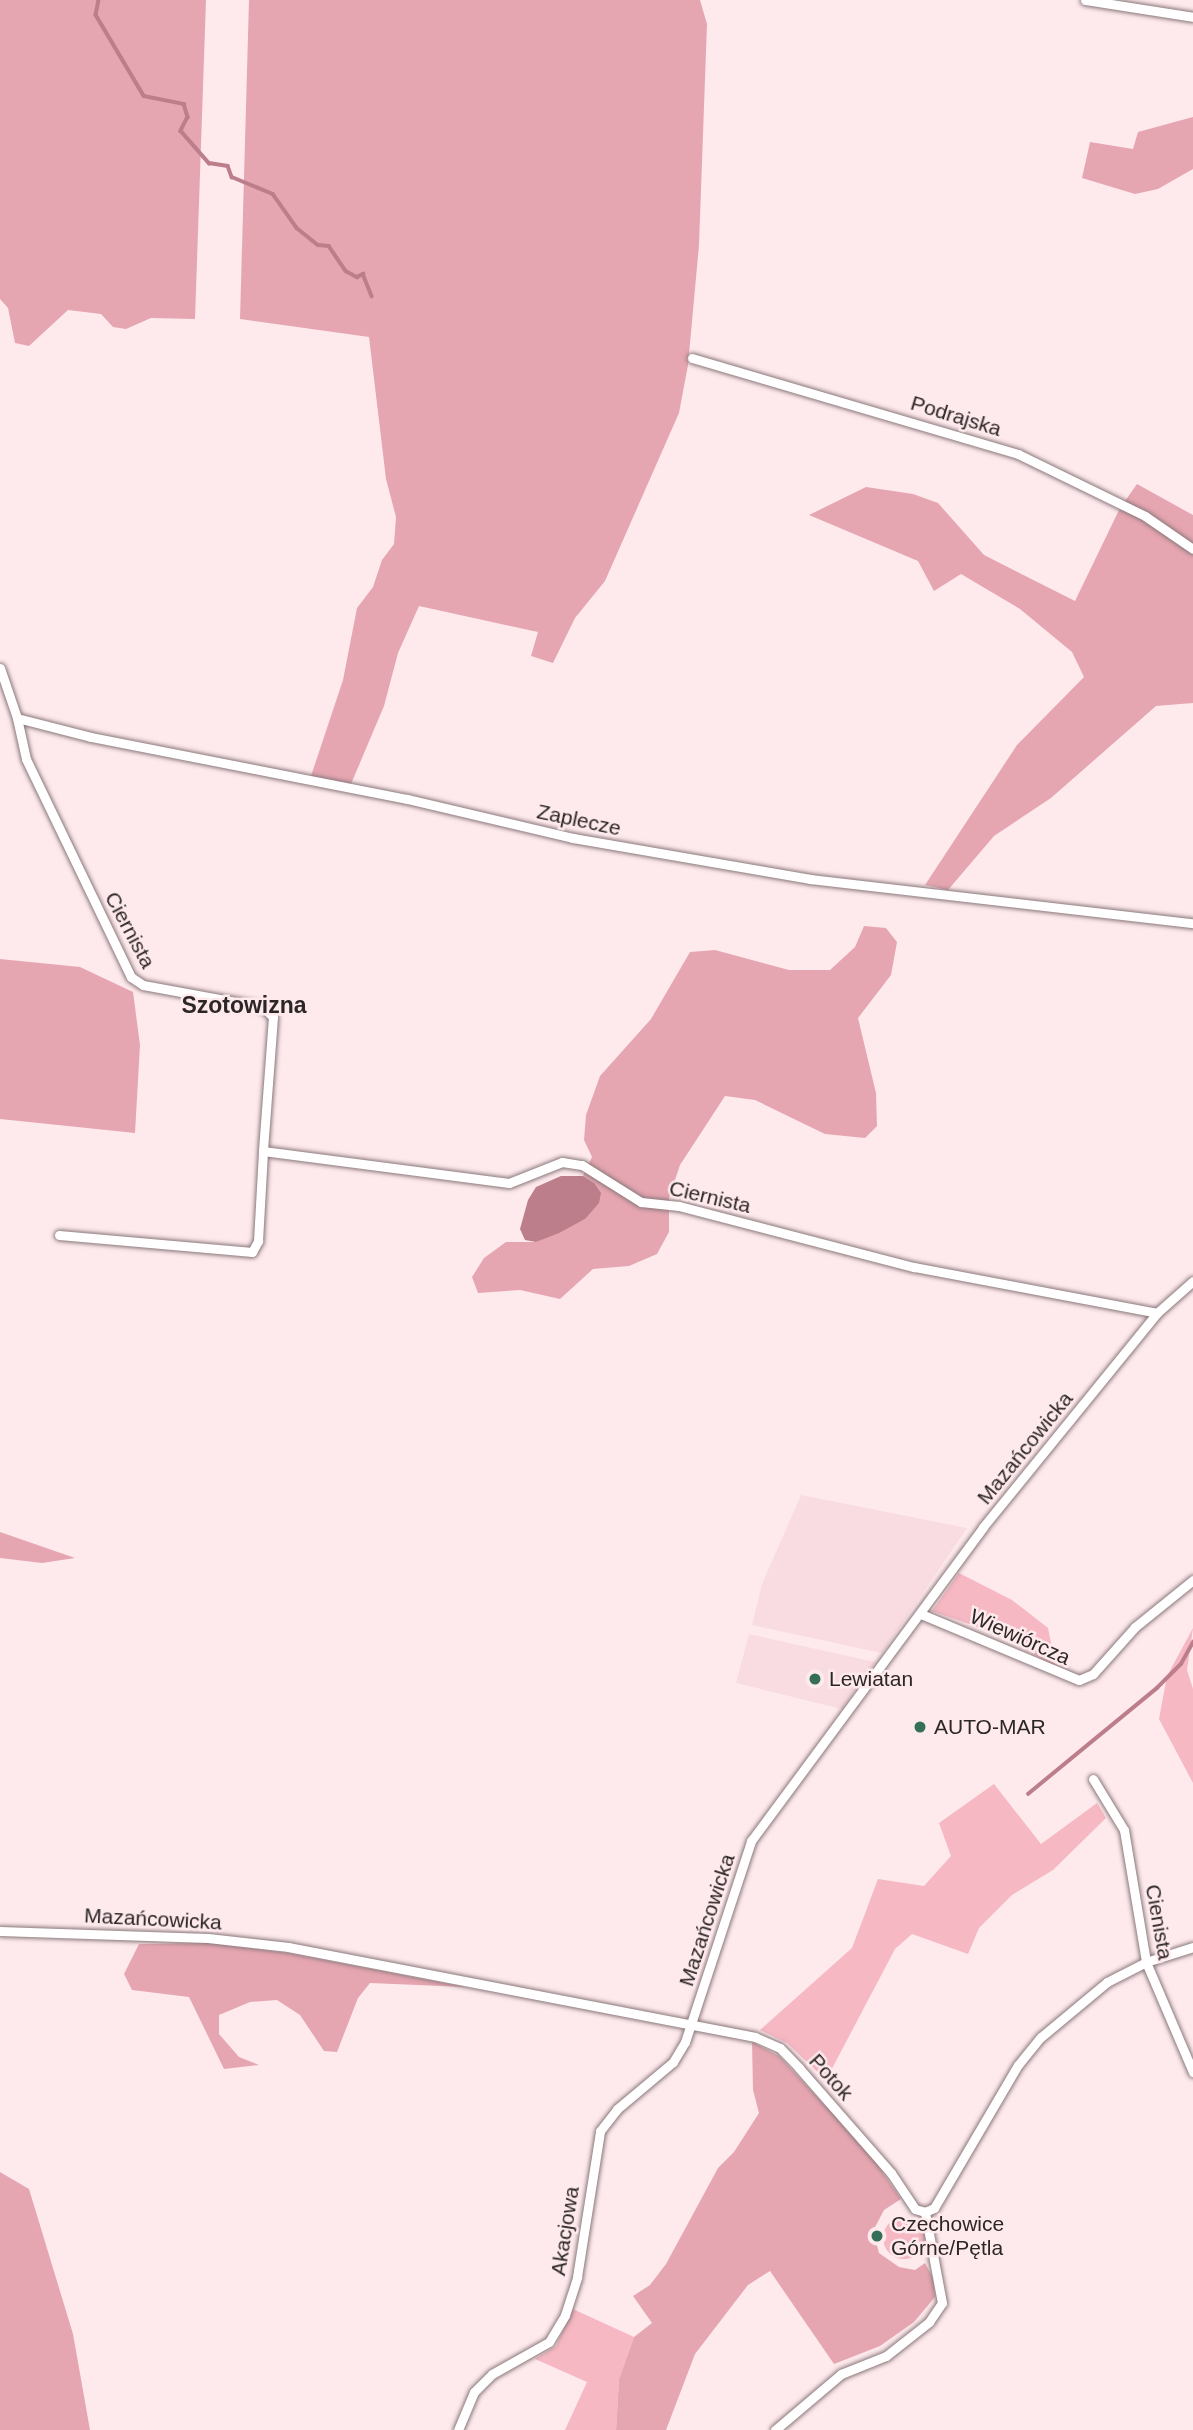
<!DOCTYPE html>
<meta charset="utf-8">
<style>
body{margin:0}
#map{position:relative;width:1193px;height:2430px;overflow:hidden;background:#feeaed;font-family:Arial,sans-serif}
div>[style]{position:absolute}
.built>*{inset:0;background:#f9dce1}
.green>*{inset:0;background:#f6b8c3}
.round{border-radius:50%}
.forest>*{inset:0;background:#e6a6b1}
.water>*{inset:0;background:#bb7e8a}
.stream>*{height:3.5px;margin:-1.75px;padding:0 1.75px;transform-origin:1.75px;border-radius:1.75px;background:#bb7e8a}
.roads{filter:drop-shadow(0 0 2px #8a787b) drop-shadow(0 0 2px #8a787b)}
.minor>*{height:9px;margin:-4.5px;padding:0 4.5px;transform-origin:4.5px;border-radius:4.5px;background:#fff}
.dots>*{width:19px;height:19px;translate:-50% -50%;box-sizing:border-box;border:4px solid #feeaed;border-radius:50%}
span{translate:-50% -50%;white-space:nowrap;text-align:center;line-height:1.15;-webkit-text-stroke:5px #feeaed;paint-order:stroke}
.street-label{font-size:21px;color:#2d2627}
.poi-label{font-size:21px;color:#2d2627}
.left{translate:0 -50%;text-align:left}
.neighbourhood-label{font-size:23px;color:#2d2627;font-weight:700}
</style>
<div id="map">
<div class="built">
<div style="clip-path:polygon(801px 1495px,967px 1528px,882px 1653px,752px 1625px,762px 1584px)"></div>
<div style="clip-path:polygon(749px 1634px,875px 1662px,842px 1709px,736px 1683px)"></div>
</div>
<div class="green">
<div style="clip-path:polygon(959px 1573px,1012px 1600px,1048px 1628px,1056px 1667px,1000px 1635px,932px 1611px)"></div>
<div style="clip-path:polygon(1193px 1628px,1187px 1670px,1193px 1689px,1193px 1783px,1159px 1719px,1167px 1676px)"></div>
<div style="clip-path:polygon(994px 1784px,1041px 1844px,1097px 1803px,1106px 1818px,1053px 1870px,1012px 1895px,979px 1928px,968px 1954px,912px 1934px,895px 1949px,826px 2080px,787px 2043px,760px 2030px,852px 1948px,878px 1879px,924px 1886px,951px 1856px,939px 1823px)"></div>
<div class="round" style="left:883px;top:2217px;width:42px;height:42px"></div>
<div style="clip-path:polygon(573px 2309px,634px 2337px,619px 2379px,616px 2430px,565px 2430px,587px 2382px,535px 2359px,556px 2346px)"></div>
</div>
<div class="forest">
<div style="clip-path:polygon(0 0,206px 0,195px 319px,151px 318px,126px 329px,113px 327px,101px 314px,68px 310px,29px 346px,15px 343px,8px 308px,0 299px)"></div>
<div style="clip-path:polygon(249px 0,700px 0,707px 24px,699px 245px,688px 365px,679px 413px,605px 581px,575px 618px,553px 663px,531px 656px,538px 632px,419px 606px,398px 653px,384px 706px,351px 784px,311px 776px,343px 680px,357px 608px,373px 587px,382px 560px,394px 544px,396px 517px,386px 479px,369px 337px,240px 319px)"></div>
<div style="clip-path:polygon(1193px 117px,1193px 169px,1158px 189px,1135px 194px,1082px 178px,1090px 142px,1133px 149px,1138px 132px)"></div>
<div style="clip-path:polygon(1137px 484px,1193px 515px,1193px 703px,1156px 706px,1051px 798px,994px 836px,948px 890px,925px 885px,1017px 745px,1084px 677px,1072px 652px,1020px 609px,961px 574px,934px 591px,918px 561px,809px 515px,866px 487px,913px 494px,938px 503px,984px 555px,1075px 601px,1120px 508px)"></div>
<div style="clip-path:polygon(864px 926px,886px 928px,897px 942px,891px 975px,858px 1018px,876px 1093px,877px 1126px,865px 1138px,825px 1134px,755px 1100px,725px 1096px,680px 1165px,669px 1198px,669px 1232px,657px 1254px,629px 1266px,593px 1269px,560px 1299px,520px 1290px,478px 1293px,472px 1277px,484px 1258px,506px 1242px,536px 1242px,585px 1219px,594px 1183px,583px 1176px,592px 1157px,584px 1140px,586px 1115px,600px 1076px,651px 1019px,690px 952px,715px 950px,789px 970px,830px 970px,855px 947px)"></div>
<div style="clip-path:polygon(0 959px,80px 967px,133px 992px,140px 1045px,135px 1133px,0 1119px)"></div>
<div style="clip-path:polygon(0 1532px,3px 1533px,75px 1558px,42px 1563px,0 1558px)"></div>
<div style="clip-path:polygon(208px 1943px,288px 1953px,465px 1987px,370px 1983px,358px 1998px,337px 2052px,324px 2051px,300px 2015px,277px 2000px,250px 2002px,219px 2015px,219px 2034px,239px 2057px,259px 2065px,224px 2069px,189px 1997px,132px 1990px,124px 1974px,139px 1944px)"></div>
<div style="clip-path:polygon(752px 2042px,779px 2056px,870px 2154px,901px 2199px,884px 2210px,873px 2231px,879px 2253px,899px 2267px,915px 2270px,925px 2263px,933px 2278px,935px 2297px,914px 2322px,880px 2346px,834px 2364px,770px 2271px,748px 2285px,695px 2354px,666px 2430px,616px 2430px,619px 2379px,634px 2337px,652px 2323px,633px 2296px,650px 2285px,666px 2264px,718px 2168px,734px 2152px,759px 2113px,753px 2090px)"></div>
<div style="clip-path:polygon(0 2172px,29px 2189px,73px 2334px,90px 2430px,0 2430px)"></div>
</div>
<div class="water">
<div style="clip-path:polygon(561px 1176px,583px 1176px,594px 1183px,601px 1193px,599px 1203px,585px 1219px,559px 1233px,536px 1242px,525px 1240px,520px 1229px,528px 1200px,536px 1187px)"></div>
</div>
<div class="stream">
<div style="left:99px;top:0;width:15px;rotate:101deg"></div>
<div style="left:96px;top:15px;width:94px;rotate:59.3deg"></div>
<div style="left:144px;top:96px;width:41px;rotate:11.3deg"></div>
<div style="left:184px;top:104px;width:14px;rotate:73deg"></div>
<div style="left:188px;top:117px;width:16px;rotate:117deg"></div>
<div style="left:181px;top:131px;width:43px;rotate:48.8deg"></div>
<div style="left:209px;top:163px;width:19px;rotate:9deg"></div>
<div style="left:228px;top:166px;width:12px;rotate:70deg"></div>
<div style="left:232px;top:177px;width:44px;rotate:22.5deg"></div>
<div style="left:273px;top:194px;width:42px;rotate:54.8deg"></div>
<div style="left:297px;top:228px;width:27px;rotate:39deg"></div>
<div style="left:318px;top:245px;width:11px;rotate:5deg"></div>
<div style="left:329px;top:246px;width:30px;rotate:56deg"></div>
<div style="left:346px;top:271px;width:13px;rotate:29deg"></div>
<div style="left:357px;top:277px;width:7px;rotate:-27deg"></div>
<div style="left:363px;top:274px;width:24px;rotate:68deg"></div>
<div style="left:1028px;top:1794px;width:167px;rotate:-39.4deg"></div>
<div style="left:1157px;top:1688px;width:34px;rotate:-45deg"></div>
<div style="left:1181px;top:1664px;width:25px;rotate:-61deg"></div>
</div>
<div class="roads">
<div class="minor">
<div style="left:1085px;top:0;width:109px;rotate:8.9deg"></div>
<div style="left:692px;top:358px;width:340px;rotate:16.4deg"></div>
<div style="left:1018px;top:454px;width:141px;rotate:26deg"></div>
<div style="left:1145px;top:516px;width:58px;rotate:34.5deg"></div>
<div style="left:0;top:668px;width:53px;rotate:71.2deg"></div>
<div style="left:17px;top:718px;width:76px;rotate:14.4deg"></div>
<div style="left:91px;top:737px;width:322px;rotate:11.1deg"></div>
<div style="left:407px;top:799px;width:171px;rotate:13.2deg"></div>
<div style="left:573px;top:838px;width:241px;rotate:9.8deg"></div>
<div style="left:810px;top:879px;width:386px;rotate:6.6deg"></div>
<div style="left:17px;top:718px;width:42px;rotate:77.6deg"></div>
<div style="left:26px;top:759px;width:242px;rotate:64.3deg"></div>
<div style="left:131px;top:977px;width:14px;rotate:34deg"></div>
<div style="left:143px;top:985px;width:122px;rotate:10.4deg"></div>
<div style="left:263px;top:1007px;width:14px;rotate:45deg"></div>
<div style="left:273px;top:1017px;width:134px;rotate:94.3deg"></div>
<div style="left:59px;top:1235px;width:194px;rotate:5deg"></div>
<div style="left:252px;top:1252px;width:13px;rotate:-61deg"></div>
<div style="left:258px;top:1241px;width:90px;rotate:-86.8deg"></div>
<div style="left:263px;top:1151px;width:248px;rotate:7.4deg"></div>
<div style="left:509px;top:1183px;width:57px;rotate:-21.6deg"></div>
<div style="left:562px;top:1162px;width:20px;rotate:9deg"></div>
<div style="left:582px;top:1165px;width:70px;rotate:32.1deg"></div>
<div style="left:641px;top:1202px;width:38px;rotate:6deg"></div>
<div style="left:679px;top:1206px;width:243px;rotate:14.6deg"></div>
<div style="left:914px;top:1267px;width:247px;rotate:10.7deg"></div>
<div style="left:921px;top:1614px;width:171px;rotate:22.7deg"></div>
<div style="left:1079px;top:1680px;width:15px;rotate:-23deg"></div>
<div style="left:1093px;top:1674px;width:63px;rotate:-48.2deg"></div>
<div style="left:1135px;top:1627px;width:75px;rotate:-39deg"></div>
<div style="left:1093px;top:1779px;width:60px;rotate:58.7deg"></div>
<div style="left:1124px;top:1830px;width:134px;rotate:80.5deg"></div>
<div style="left:1146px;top:1962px;width:120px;rotate:66.9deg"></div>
<div style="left:0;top:1931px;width:208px;rotate:1.9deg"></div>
<div style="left:208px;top:1938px;width:81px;rotate:6.4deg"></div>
<div style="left:288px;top:1947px;width:476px;rotate:10.9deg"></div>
<div style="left:755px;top:2037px;width:27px;rotate:24deg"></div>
<div style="left:780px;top:2048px;width:28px;rotate:46deg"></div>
<div style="left:799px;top:2068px;width:140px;rotate:48.8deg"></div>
<div style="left:891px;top:2173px;width:43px;rotate:56.3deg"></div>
<div style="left:915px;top:2209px;width:10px;rotate:17deg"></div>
<div style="left:925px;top:2212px;width:10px;rotate:-24deg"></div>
<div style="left:934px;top:2208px;width:166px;rotate:-59.6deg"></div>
<div style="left:1018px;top:2065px;width:36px;rotate:-51deg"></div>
<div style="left:1041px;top:2037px;width:86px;rotate:-39.8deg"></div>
<div style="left:1107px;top:1982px;width:44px;rotate:-27.1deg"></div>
<div style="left:1146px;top:1962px;width:49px;rotate:-17.7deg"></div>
<div style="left:458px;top:2430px;width:41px;rotate:-67.2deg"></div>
<div style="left:474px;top:2392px;width:25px;rotate:-45deg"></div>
<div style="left:492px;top:2374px;width:65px;rotate:-29.3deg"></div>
<div style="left:549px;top:2342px;width:31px;rotate:-59deg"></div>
<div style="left:565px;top:2315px;width:40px;rotate:-72deg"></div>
<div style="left:577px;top:2277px;width:148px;rotate:-81deg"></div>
<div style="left:600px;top:2131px;width:28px;rotate:-52deg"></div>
<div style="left:617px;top:2109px;width:73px;rotate:-40deg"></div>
<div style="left:673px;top:2062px;width:23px;rotate:-59deg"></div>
<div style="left:685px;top:2042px;width:212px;rotate:-71.8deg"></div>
<div style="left:751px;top:1841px;width:390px;rotate:-53.5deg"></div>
<div style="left:983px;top:1527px;width:276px;rotate:-50.9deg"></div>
<div style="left:1157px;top:1313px;width:48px;rotate:-41.6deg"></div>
<div style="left:775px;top:2430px;width:87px;rotate:-40.3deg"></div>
<div style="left:841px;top:2374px;width:48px;rotate:-21.8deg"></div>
<div style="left:886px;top:2356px;width:55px;rotate:-38.3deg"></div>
<div style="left:929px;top:2322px;width:23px;rotate:-56deg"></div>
<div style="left:942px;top:2303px;width:93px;rotate:-100.6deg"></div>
</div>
</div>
<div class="dots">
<div style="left:815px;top:1679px;background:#356f59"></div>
<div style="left:920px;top:1727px;background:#356f59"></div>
<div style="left:877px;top:2236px;background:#356f59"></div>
</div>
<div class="street-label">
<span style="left:956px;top:416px;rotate:17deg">Podrajska</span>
<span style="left:579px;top:820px;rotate:12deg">Zaplecze</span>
<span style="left:130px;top:930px;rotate:62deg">Ciernista</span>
<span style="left:710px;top:1197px;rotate:13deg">Ciernista</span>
<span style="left:1025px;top:1448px;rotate:-51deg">Mazańcowicka</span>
<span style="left:1020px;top:1637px;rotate:24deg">Wiewiórcza</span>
<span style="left:153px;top:1919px;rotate:3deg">Mazańcowicka</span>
<span style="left:707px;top:1920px;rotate:-72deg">Mazańcowicka</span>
<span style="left:1159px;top:1922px;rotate:80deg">Cienista</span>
<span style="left:831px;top:2077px;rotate:48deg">Potok</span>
<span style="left:565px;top:2231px;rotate:-81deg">Akacjowa</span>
</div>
<div class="poi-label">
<span class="left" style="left:829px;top:1679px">Lewiatan</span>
<span class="left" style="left:934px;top:1727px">AUTO-MAR</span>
<span class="left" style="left:891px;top:2236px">Czechowice<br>Górne/Pętla</span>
</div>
<div class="neighbourhood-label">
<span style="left:244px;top:1005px">Szotowizna</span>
</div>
</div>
